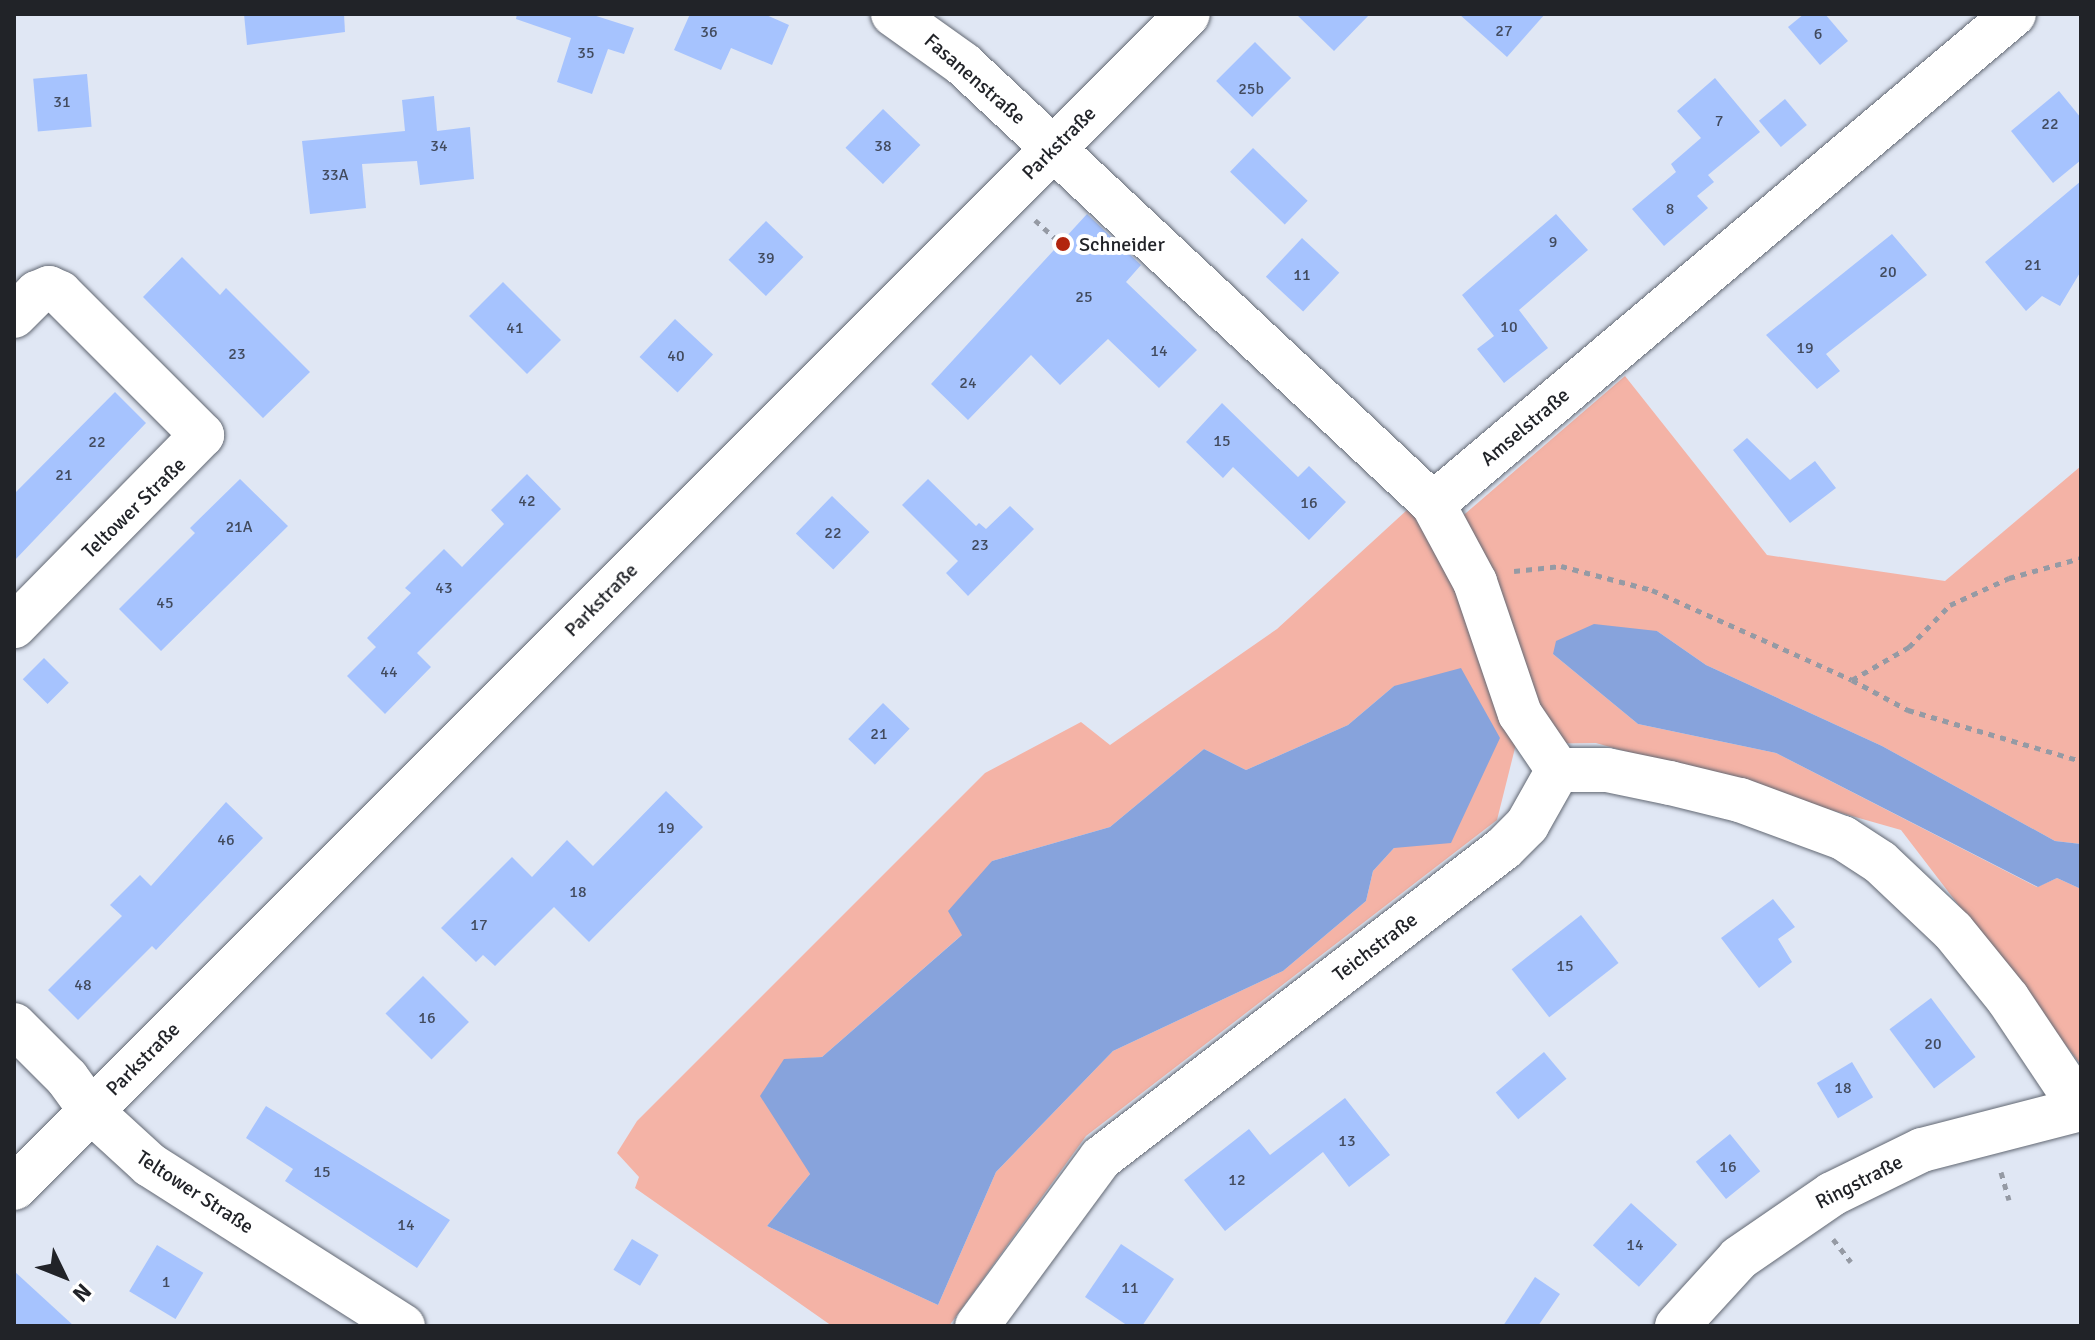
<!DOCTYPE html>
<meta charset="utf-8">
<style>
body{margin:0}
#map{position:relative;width:2095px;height:1340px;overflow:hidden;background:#e0e7f4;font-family:Signika,sans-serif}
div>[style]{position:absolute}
.green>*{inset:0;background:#f4b3a6}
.water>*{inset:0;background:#87a3dc}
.building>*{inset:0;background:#a6c3fe;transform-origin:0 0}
.path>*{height:5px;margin-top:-2.5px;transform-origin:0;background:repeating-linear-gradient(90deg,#959aa4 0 6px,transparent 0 12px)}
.roads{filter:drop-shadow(0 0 2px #626873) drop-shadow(0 0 2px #626873)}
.minor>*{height:44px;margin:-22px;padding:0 22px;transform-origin:22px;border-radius:22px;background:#fff}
.dots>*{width:22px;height:22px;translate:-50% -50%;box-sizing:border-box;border:4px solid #fff;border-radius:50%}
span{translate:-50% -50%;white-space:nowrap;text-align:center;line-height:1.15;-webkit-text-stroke:8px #fff;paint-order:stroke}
.number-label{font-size:16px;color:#424b5e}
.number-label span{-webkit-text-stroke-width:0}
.street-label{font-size:20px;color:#212328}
.poi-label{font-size:20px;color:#212328}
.left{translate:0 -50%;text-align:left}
.frame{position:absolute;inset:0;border:16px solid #212328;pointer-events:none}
.north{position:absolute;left:24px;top:1236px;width:80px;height:80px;-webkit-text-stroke:6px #fff;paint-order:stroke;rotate:133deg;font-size:22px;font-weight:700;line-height:32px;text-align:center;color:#212328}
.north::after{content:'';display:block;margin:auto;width:28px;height:36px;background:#212328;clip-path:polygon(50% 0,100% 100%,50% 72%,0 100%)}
</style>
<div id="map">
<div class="green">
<div style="clip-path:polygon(evenodd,1625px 376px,1767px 555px,1945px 581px,2081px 466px,2081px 844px,2055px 841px,1882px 746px,1706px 665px,1657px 631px,1553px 654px,1638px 724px,1776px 753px,2037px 887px,2057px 878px,2081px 889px,2081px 1065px,1901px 830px,1596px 743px,1516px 744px,1497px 820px,1086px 1136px,949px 1326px,832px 1326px,635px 1188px,639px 1177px,617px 1153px,637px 1121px,985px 773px,1081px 722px,1110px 745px,1277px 629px,1407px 510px,1437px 538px,1625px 376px,1394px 686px,1394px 848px,1373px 871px,1366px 901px,1283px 971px,1113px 1051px,996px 1172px,938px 1305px,767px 1226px,810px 1174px,784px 1060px,822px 1057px,963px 934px,992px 861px,1110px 827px,1204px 749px,1246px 770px,1348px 725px,1394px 686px)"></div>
</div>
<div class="water">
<div style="clip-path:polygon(1594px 624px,1657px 631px,1706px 665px,1882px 746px,2055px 841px,2081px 844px,2081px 889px,2057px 878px,2038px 887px,1776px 753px,1638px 724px,1553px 654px,1556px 641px)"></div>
<div style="clip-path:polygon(1461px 668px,1500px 738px,1451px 843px,1394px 848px,1373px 871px,1366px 901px,1283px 971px,1113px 1051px,996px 1172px,938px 1305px,767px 1226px,810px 1174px,760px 1096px,784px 1059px,822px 1057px,962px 935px,948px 911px,992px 861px,1110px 827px,1204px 749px,1246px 770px,1348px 725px,1394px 686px)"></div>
</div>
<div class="building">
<div style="clip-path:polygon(244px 14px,344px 14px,345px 32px,247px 45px)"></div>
<div style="clip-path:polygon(517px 14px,590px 14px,634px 28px,624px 54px,608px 49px,592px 94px,557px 82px,571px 38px,516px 19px)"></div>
<div style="clip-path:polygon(690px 14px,764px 14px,789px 25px,772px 65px,731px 48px,721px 70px,674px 50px)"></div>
<div style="clip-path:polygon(1296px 14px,1370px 14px,1334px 51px)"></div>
<div style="clip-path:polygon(1459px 14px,1545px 14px,1507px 57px)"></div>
<div style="clip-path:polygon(1804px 14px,1825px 14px,1848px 41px,1820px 65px,1788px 27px)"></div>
<div style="left:1255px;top:42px;width:51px;height:55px;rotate:45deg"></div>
<div style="left:87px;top:74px;width:53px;height:54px;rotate:85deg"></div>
<div style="clip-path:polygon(1715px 78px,1760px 132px,1708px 175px,1714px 182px,1697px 196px,1708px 208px,1664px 246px,1632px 209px,1676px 172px,1671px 164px,1701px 138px,1677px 111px)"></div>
<div style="clip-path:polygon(2059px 91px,2081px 118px,2081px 160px,2053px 183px,2011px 131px)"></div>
<div style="clip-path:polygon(434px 96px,437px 131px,470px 127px,474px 179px,420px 185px,417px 161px,362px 164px,366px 208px,310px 214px,302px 141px,405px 131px,402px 100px)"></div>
<div style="left:1785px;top:99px;width:34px;height:34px;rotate:50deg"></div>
<div style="left:883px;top:109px;width:52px;height:54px;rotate:44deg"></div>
<div style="left:1253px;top:148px;width:76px;height:33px;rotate:44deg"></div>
<div style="clip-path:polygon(2081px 181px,2081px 271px,2060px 306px,2042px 296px,2026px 311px,1985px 262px)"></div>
<div style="clip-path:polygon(1087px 214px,1141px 265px,1126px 282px,1197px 350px,1159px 388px,1108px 339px,1060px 385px,1031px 355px,968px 420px,931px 384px)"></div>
<div style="clip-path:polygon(1556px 214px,1588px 250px,1519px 310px,1548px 348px,1504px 383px,1477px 349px,1494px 336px,1462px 295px)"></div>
<div style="left:766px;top:221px;width:52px;height:54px;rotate:44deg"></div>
<div style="clip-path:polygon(1892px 234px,1927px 275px,1826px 354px,1840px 371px,1817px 389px,1766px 335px)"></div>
<div style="left:1302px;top:238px;width:51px;height:53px;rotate:43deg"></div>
<div style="clip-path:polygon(182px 257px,220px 295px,226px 288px,310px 372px,263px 418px,143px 297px)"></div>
<div style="left:503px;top:282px;width:82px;height:48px;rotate:45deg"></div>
<div style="left:675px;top:319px;width:52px;height:52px;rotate:43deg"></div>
<div style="clip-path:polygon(115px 392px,146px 423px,14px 561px,14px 494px)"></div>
<div style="clip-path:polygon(1222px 403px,1298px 477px,1309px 466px,1346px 502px,1309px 540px,1233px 467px,1223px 478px,1186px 442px)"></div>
<div style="clip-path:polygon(1747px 438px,1790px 480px,1815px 461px,1836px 488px,1790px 523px,1733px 450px)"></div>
<div style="clip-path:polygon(527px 474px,561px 509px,417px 653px,431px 667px,385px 714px,347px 676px,376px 647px,367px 638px,411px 593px,405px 588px,444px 549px,462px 567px,504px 524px,491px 510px)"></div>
<div style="clip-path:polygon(240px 479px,288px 526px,161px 651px,119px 609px,195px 533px,190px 528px)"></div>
<div style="clip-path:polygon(928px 479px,976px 526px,979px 523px,986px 529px,1010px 506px,1034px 529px,968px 596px,946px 573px,958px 561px,902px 505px)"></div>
<div style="left:832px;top:496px;width:52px;height:52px;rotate:44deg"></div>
<div style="left:44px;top:658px;width:35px;height:30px;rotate:45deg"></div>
<div style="left:883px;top:703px;width:37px;height:50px;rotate:44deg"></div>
<div style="clip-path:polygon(666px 791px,703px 827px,589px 942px,554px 907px,495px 966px,483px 955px,476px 962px,441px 928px,512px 857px,532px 877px,567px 840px,593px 866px)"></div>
<div style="clip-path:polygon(226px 802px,263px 838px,156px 950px,152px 946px,78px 1020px,48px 990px,122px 916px,110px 905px,140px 875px,151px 886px)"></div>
<div style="clip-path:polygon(1773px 899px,1795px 927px,1778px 939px,1792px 962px,1759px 988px,1721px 938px)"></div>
<div style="left:1581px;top:915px;width:61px;height:88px;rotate:52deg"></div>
<div style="left:423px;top:976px;width:65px;height:53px;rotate:45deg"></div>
<div style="left:1931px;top:998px;width:74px;height:52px;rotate:53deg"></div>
<div style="left:1544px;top:1052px;width:35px;height:63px;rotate:50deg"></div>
<div style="left:1852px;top:1062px;width:41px;height:41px;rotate:59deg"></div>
<div style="clip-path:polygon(1345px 1098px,1390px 1155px,1349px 1187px,1323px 1152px,1225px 1231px,1184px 1180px,1249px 1129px,1270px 1155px)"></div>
<div style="clip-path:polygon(266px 1106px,450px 1220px,417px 1268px,285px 1181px,293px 1169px,246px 1138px)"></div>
<div style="left:1730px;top:1134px;width:48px;height:44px;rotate:51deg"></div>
<div style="left:1631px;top:1203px;width:62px;height:57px;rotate:42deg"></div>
<div style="left:632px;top:1239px;width:31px;height:36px;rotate:31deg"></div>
<div style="clip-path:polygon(1121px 1244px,1174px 1279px,1142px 1326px,1128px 1326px,1085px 1297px)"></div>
<div style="left:157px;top:1245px;width:54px;height:54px;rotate:31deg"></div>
<div style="clip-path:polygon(14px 1271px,74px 1326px,14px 1326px)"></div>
<div style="clip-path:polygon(1535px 1277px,1560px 1294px,1538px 1326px,1503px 1326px)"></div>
</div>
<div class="path">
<div style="left:1035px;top:220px;width:27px;rotate:42deg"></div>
<div style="left:1514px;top:571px;width:47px;rotate:-6.1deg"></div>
<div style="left:1561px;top:566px;width:94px;rotate:14.8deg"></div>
<div style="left:1652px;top:590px;width:219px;rotate:24.2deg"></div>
<div style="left:1852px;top:680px;width:66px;rotate:-30.1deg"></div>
<div style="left:1909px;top:647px;width:59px;rotate:-45.7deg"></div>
<div style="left:1950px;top:605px;width:65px;rotate:-24.6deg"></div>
<div style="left:2009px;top:578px;width:75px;rotate:-15.5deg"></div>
<div style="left:1852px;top:680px;width:64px;rotate:28.2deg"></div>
<div style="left:1908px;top:710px;width:180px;rotate:16.4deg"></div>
<div style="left:2001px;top:1172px;width:29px;rotate:74deg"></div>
<div style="left:1833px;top:1239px;width:29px;rotate:52deg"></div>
</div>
<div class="roads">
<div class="minor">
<div style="left:893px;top:14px;width:86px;rotate:35.5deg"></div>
<div style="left:963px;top:64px;width:644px;rotate:43.11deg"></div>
<div style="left:1433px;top:504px;width:89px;rotate:61.7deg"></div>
<div style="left:1475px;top:582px;width:139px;rotate:71.2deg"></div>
<div style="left:1520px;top:714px;width:68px;rotate:55.8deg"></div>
<div style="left:14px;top:316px;width:33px;rotate:-45deg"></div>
<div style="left:37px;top:293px;width:13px;rotate:-23deg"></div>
<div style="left:49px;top:288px;width:12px;rotate:24deg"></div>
<div style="left:60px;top:293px;width:201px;rotate:45deg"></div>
<div style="left:202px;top:435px;width:268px;rotate:134.5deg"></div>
<div style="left:1433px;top:504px;width:760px;rotate:-40.14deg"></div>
<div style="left:1558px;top:770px;width:49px"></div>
<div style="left:1607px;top:770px;width:64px;rotate:11.7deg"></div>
<div style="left:1670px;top:783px;width:72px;rotate:13.7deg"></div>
<div style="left:1740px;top:800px;width:110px;rotate:20.3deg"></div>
<div style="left:1843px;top:838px;width:44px;rotate:33deg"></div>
<div style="left:1880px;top:862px;width:100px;rotate:43.4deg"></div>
<div style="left:1953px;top:931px;width:87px;rotate:51deg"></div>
<div style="left:2008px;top:999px;width:131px;rotate:56.2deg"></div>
<div style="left:14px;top:1025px;width:75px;rotate:45deg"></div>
<div style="left:67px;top:1078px;width:41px;rotate:54deg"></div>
<div style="left:91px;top:1111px;width:80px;rotate:42.5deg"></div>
<div style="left:150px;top:1165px;width:300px;rotate:32.5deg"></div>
<div style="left:14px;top:1188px;width:1660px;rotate:-45deg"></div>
<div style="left:977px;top:1326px;width:209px;rotate:-53.6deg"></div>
<div style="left:1101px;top:1158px;width:508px;rotate:-37.57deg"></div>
<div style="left:1504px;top:848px;width:33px;rotate:-45deg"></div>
<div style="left:1527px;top:825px;width:63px;rotate:-60.6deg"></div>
<div style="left:1677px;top:1326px;width:92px;rotate:-47.6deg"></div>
<div style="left:1739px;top:1258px;width:113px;rotate:-34.5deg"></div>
<div style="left:1832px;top:1194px;width:100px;rotate:-26.1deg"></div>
<div style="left:1922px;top:1150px;width:164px;rotate:-14.5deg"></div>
</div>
</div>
<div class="dots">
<div style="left:1063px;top:244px;background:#b2250e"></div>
</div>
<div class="number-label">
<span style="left:1504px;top:31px">27</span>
<span style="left:709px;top:32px">36</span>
<span style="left:1818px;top:34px">6</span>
<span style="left:586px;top:53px">35</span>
<span style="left:1251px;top:89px">25b</span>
<span style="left:62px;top:102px">31</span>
<span style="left:1719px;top:121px">7</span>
<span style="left:2050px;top:124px">22</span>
<span style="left:439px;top:146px">34</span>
<span style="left:883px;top:146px">38</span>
<span style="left:335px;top:175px">33A</span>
<span style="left:1670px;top:209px">8</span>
<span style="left:1553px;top:242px">9</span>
<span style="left:766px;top:258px">39</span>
<span style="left:2033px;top:265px">21</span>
<span style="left:1888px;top:272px">20</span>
<span style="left:1302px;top:275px">11</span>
<span style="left:1084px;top:297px">25</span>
<span style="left:1509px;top:327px">10</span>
<span style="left:515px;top:328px">41</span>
<span style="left:1805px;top:348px">19</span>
<span style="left:1159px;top:351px">14</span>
<span style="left:237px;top:354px">23</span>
<span style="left:676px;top:356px">40</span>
<span style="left:968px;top:383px">24</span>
<span style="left:1222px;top:441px">15</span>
<span style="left:97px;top:442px">22</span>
<span style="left:64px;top:475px">21</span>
<span style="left:527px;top:501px">42</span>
<span style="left:1309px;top:503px">16</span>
<span style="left:239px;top:527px">21A</span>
<span style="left:833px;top:533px">22</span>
<span style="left:980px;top:545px">23</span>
<span style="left:444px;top:588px">43</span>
<span style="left:165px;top:603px">45</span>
<span style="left:389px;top:672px">44</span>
<span style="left:879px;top:734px">21</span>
<span style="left:666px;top:828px">19</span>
<span style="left:226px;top:840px">46</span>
<span style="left:578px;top:892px">18</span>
<span style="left:479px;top:925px">17</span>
<span style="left:1565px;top:966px">15</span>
<span style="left:83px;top:985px">48</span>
<span style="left:427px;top:1018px">16</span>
<span style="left:1933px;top:1044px">20</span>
<span style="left:1843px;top:1088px">18</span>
<span style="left:1347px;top:1141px">13</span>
<span style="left:1728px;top:1167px">16</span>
<span style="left:322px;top:1172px">15</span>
<span style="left:1237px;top:1180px">12</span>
<span style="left:406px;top:1225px">14</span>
<span style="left:1635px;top:1245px">14</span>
<span style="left:166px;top:1282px">1</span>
<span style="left:1130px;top:1288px">11</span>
</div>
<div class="street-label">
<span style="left:975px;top:79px;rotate:41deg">Fasanenstraße</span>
<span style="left:1059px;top:143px;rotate:-45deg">Parkstraße</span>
<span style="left:1525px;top:427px;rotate:-40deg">Amselstraße</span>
<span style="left:134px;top:508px;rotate:-44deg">Teltower Straße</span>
<span style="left:601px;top:600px;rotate:-45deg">Parkstraße</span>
<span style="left:1375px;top:947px;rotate:-37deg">Teichstraße</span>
<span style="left:143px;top:1059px;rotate:-45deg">Parkstraße</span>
<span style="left:1859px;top:1182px;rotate:-27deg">Ringstraße</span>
<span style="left:195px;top:1192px;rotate:33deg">Teltower Straße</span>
</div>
<div class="poi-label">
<span class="left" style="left:1079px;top:244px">Schneider</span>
</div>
<div class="frame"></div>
<div class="north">N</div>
</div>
